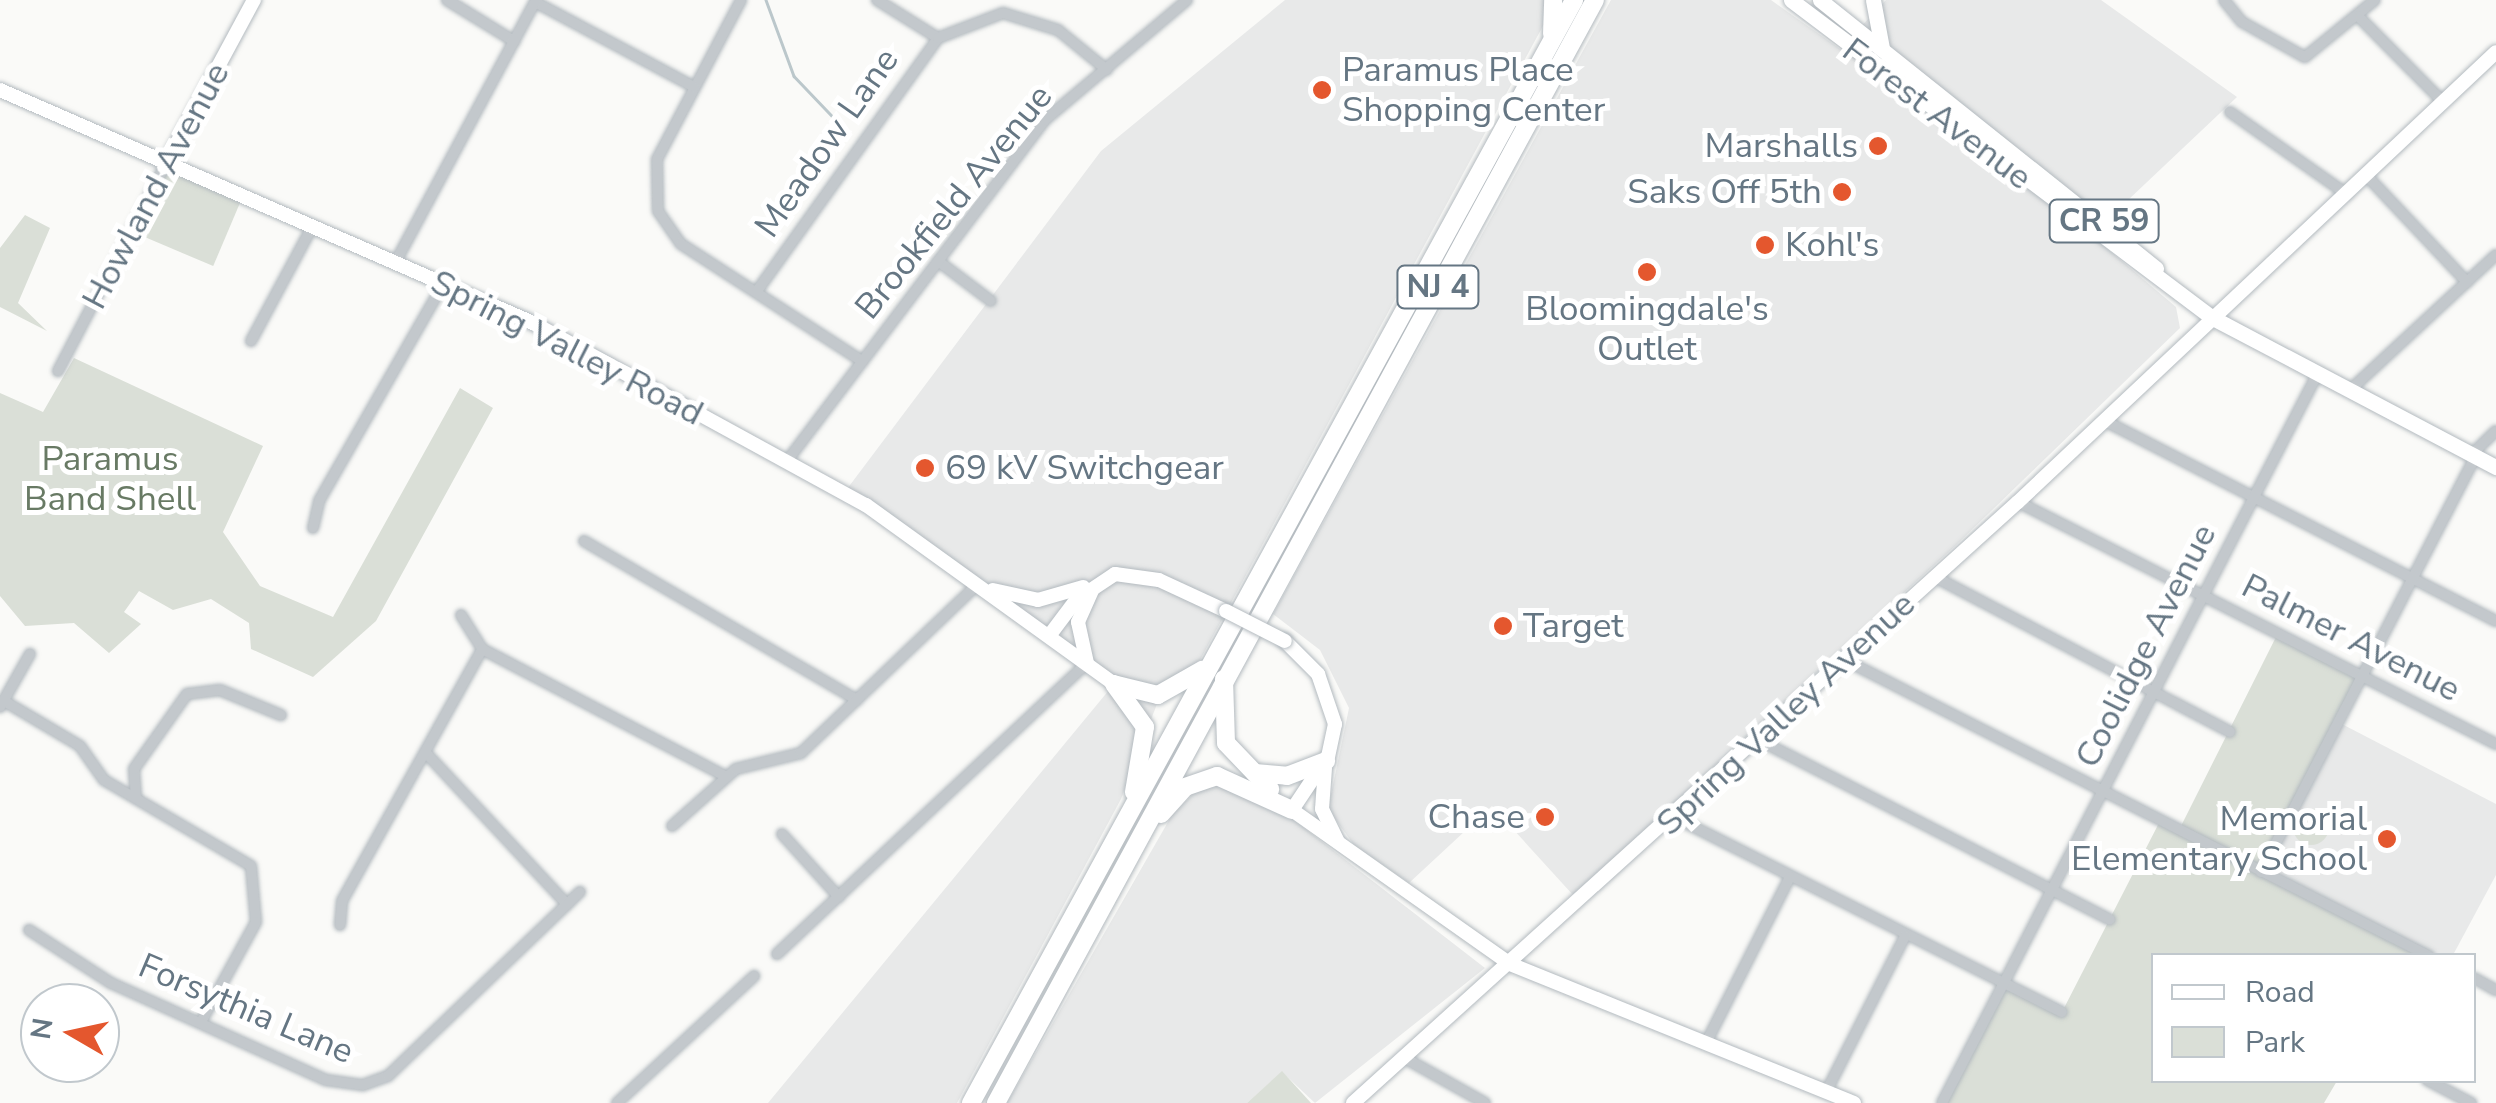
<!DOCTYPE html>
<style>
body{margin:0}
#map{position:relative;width:2496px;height:1103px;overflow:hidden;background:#fafaf8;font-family:"Nunito Sans",sans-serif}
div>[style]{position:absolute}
.built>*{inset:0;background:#e8e9e9}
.green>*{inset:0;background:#dadfd7;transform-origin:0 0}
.round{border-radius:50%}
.stream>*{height:2.5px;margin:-1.25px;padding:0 1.25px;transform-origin:1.25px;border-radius:1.25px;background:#bbc7cb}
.roads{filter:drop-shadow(0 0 2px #b3babf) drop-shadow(0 0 2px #b3babf)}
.street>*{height:10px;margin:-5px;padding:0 5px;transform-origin:5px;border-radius:5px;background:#c3c8cc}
.secondary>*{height:14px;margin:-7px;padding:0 7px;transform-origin:7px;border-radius:7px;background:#fff}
.primary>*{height:15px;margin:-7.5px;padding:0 7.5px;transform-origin:7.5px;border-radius:7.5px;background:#fff}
.highway>*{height:18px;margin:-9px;padding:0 9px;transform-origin:9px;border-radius:9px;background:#fff}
.bridges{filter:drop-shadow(0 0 2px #b3babf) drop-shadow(0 0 2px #b3babf)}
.secondary-bridge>*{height:14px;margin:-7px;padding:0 7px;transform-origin:7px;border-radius:7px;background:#fff}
.dots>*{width:28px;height:28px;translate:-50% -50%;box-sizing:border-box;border:5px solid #fff;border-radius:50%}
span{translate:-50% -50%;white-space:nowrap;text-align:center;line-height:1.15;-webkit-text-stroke:10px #fff;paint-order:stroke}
.shield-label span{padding:2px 8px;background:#fff;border:2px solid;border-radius:8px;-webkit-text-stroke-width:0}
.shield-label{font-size:32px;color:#657683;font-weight:700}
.poi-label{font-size:35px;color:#657683}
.left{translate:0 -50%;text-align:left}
.right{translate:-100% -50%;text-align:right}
.street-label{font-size:35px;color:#657683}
.park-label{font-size:35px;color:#687a64}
.legend{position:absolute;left:2151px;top:953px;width:325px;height:130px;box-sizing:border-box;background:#fff;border:2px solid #c1c8cd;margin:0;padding:12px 18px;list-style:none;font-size:30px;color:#657683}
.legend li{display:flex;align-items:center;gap:20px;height:50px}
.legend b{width:50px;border:2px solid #c1c8cd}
.north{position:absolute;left:20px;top:983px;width:100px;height:100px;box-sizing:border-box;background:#fff;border:2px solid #c1c8cd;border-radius:50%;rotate:279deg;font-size:28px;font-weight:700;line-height:40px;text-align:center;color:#657683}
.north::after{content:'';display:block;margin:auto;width:35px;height:45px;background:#e4572e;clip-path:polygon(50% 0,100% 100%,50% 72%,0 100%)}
</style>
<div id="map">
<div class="built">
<div style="clip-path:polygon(1285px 0,1557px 0,1200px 660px,1163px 688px,1121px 799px,957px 1103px,768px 1103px,1114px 684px,844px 493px,1101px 151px)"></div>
<div style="clip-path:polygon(1611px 0,1771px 0,1840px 49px,1886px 0,2101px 0,2237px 97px,2091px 235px,2176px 307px,2180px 328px,1955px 546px,1573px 895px,1492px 806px,1409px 883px,1354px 845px,1328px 809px,1349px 708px,1320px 650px,1273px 614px)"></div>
<div style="clip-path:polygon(2338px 722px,2496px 804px,2496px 875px,2453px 955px,2429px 955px,2261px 872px)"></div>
<div style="clip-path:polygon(1226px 783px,1290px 817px,1485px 968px,1315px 1103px,1282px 1072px,1247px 1103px,1007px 1103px,1172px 815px,1201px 786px)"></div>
</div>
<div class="green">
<div style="left:164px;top:167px;width:84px;height:72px;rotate:23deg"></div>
<div style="clip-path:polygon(25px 215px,50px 228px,18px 303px,47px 331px,0 307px,0 248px)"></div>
<div style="clip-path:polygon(74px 358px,263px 446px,223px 532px,260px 586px,333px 617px,460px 388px,493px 408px,376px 621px,313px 677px,251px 649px,249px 623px,211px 599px,173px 610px,139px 591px,124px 612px,141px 624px,109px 653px,74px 623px,25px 626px,0 596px,0 393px,43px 412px)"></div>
<div style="clip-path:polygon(2279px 631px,2362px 674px,2261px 871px,2424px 955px,2154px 956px,2154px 1080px,2337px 1081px,2324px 1103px,1942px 1103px,2002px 986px,2062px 1012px,2160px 821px,2179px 830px)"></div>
<div class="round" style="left:2293px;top:809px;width:36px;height:36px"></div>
<div style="clip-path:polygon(1282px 1071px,1311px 1103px,1247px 1103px)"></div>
</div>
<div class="stream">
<div style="left:766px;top:0;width:81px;rotate:69.8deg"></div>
<div style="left:794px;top:76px;width:58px;rotate:46.4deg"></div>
</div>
<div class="roads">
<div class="street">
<div style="left:447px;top:0;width:79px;rotate:31.5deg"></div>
<div style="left:741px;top:0;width:180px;rotate:117.8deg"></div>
<div style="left:657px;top:159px;width:52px;rotate:88.9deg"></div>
<div style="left:658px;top:211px;width:40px;rotate:55.1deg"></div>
<div style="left:681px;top:244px;width:216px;rotate:32.9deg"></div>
<div style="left:877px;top:0;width:72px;rotate:31.9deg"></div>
<div style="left:2224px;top:0;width:28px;rotate:51deg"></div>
<div style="left:2242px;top:22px;width:72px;rotate:29.1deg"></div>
<div style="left:2305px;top:57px;width:90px;rotate:-39.2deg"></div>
<div style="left:535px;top:2px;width:180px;rotate:28.1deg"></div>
<div style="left:2358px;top:16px;width:121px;rotate:45.3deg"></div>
<div style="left:2230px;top:112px;width:144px;rotate:35.1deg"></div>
<div style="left:2367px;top:176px;width:146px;rotate:46.7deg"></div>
<div style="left:938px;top:261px;width:66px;rotate:37deg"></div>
<div style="left:395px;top:263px;width:298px;rotate:-61.8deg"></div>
<div style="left:757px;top:291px;width:311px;rotate:-54.4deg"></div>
<div style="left:938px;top:38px;width:70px;rotate:-21deg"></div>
<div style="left:1003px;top:13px;width:58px;rotate:17.2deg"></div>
<div style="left:1058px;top:30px;width:63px;rotate:39.2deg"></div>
<div style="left:251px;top:341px;width:127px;rotate:-61.8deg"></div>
<div style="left:58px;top:371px;width:230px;rotate:-62.5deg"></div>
<div style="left:2349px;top:391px;width:200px;rotate:-42.8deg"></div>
<div style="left:2105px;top:421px;width:439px;rotate:27.1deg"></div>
<div style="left:2472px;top:454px;width:33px;rotate:-44deg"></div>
<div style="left:787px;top:461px;width:428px;rotate:-52.9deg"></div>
<div style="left:1045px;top:120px;width:186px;rotate:-40.2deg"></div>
<div style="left:2018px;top:502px;width:536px;rotate:26.85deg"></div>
<div style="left:313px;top:528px;width:28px;rotate:-77deg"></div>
<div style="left:319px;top:501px;width:251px;rotate:-60.2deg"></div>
<div style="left:584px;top:541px;width:316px;rotate:30.2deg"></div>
<div style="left:1935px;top:577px;width:333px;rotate:27.7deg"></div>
<div style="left:461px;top:615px;width:40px;rotate:58deg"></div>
<div style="left:482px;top:649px;width:274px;rotate:27.6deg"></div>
<div style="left:1845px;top:660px;width:655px;rotate:26.88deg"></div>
<div style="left:4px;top:701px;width:88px;rotate:30.6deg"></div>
<div style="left:80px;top:746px;width:42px;rotate:54.8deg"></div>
<div style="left:104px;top:780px;width:170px;rotate:30.3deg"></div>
<div style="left:251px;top:866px;width:56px;rotate:84.9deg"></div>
<div style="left:256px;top:922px;width:114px;rotate:118.8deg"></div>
<div style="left:0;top:707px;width:61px;rotate:-60.5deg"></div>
<div style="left:1759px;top:740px;width:394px;rotate:27.1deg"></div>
<div style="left:426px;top:753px;width:207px;rotate:47deg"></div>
<div style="left:136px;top:798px;width:29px;rotate:-94deg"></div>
<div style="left:134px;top:769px;width:92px;rotate:-54.8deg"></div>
<div style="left:187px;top:694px;width:33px;rotate:-7deg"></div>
<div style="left:220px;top:690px;width:66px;rotate:22.3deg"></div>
<div style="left:1674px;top:817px;width:434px;rotate:26.7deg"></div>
<div style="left:672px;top:826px;width:86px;rotate:-41.7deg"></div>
<div style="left:736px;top:769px;width:67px;rotate:-13.8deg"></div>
<div style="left:801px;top:753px;width:243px;rotate:-43.7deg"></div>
<div style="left:782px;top:834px;width:85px;rotate:47.9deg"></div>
<div style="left:2261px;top:872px;width:468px;rotate:-62.7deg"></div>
<div style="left:340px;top:925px;width:24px;rotate:-85deg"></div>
<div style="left:342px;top:901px;width:288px;rotate:-60.9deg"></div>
<div style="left:29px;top:930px;width:98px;rotate:32.9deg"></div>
<div style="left:111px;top:983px;width:236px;rotate:24.3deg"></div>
<div style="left:326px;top:1080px;width:37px;rotate:8deg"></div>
<div style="left:363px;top:1085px;width:27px;rotate:-20deg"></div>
<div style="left:388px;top:1076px;width:266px;rotate:-43.8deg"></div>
<div style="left:777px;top:954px;width:425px;rotate:-43.2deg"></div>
<div style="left:2474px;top:978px;width:25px;rotate:29deg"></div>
<div style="left:1706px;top:1043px;width:186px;rotate:-63.2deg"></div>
<div style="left:1403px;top:1057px;width:94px;rotate:29.3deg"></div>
<div style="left:2427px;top:1080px;width:50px;rotate:27.6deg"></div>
<div style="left:1826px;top:1092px;width:175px;rotate:-63.1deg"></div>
<div style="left:617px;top:1103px;width:187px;rotate:-42.8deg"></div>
<div style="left:1942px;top:1103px;width:819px;rotate:-62.75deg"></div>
</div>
<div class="secondary">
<div style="left:0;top:90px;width:582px;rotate:23.61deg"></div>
<div style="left:533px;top:323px;width:379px;rotate:28.7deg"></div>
<div style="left:866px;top:505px;width:306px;rotate:35.8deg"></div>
<div style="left:164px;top:167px;width:190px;rotate:-61.7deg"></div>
<div style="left:993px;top:590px;width:46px;rotate:12.5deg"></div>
<div style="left:1038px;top:600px;width:47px;rotate:-16.1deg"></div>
<div style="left:1049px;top:636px;width:45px;rotate:-53.1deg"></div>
<div style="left:1076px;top:600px;width:47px;rotate:-33.7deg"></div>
<div style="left:1115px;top:574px;width:44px;rotate:7.8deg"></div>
<div style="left:1159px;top:580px;width:74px;rotate:24.8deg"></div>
<div style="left:1285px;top:641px;width:47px;rotate:45deg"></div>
<div style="left:1318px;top:674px;width:53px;rotate:71.2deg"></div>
<div style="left:1335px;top:724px;width:33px;rotate:102deg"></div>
<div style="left:1328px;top:756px;width:65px;rotate:123.7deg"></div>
<div style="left:1292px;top:810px;width:267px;rotate:35.2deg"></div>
<div style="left:1510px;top:964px;width:371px;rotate:22deg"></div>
<div style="left:1087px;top:663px;width:42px;rotate:-102.4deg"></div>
<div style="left:1078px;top:622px;width:34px;rotate:-66deg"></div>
<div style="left:1325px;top:768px;width:41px;rotate:94.2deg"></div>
<div style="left:1322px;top:809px;width:37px;rotate:64deg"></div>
<div style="left:1353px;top:1103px;width:896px;rotate:-42.11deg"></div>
<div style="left:2018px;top:502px;width:656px;rotate:-43.27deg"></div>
</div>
<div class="primary">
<div style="left:1791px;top:0;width:526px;rotate:37.04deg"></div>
<div style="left:2211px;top:317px;width:322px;rotate:27.8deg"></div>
<div style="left:1820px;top:0;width:430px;rotate:38.6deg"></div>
<div style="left:1873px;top:0;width:49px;rotate:79.4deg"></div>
</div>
<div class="highway">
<div style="left:1552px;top:34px;width:34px;rotate:-88deg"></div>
<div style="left:1224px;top:679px;width:64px;rotate:88.2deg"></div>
<div style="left:1226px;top:743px;width:64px;rotate:46.3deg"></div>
<div style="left:1114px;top:684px;width:53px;rotate:54.2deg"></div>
<div style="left:1145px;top:727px;width:66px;rotate:99.6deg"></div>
<div style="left:1117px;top:685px;width:42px;rotate:13.7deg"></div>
<div style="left:1158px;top:695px;width:51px;rotate:-29.6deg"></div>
<div style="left:1255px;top:773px;width:32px;rotate:5deg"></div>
<div style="left:1287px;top:776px;width:42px;rotate:-21deg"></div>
<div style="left:1161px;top:814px;width:36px;rotate:-48deg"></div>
<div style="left:1185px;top:787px;width:34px;rotate:-19deg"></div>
<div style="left:1217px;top:776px;width:82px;rotate:24.4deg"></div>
<div style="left:971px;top:1103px;width:1257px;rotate:-61.33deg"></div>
<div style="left:996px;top:1103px;width:1255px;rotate:-61.5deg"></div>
</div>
</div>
<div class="bridges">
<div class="secondary-bridge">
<div style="left:1226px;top:611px;width:66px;rotate:27deg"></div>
</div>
</div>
<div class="dots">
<div style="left:1322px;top:90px;background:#e4572e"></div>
<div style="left:1878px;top:146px;background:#e4572e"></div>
<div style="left:1842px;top:192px;background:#e4572e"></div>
<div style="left:1765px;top:245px;background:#e4572e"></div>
<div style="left:1647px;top:272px;background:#e4572e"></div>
<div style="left:925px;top:468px;background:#e4572e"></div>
<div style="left:1503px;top:626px;background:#e4572e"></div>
<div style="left:1545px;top:817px;background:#e4572e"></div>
<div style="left:2387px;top:839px;background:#e4572e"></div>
</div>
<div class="shield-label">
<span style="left:2104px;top:221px">CR 59</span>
<span style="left:1438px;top:287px">NJ 4</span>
</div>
<div class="poi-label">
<span class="left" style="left:1342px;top:90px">Paramus Place<br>Shopping Center</span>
<span class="right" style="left:1858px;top:146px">Marshalls</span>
<span class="right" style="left:1822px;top:192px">Saks Off 5th</span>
<span class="left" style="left:1785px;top:245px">Kohl's</span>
<span style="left:1647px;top:329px">Bloomingdale's<br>Outlet</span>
<span class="left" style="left:945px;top:468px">69 kV Switchgear</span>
<span class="left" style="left:1523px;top:626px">Target</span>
<span class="right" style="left:1525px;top:817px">Chase</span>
<span class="right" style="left:2367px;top:839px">Memorial<br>Elementary School</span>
</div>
<div class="street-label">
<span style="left:1937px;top:114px;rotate:37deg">Forest Avenue</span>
<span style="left:827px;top:143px;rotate:-55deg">Meadow Lane</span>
<span style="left:156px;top:186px;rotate:-62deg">Howland Avenue</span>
<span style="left:954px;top:202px;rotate:-51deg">Brookfield Avenue</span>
<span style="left:567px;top:348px;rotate:27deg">Spring Valley Road</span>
<span style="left:2351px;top:638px;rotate:27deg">Palmer Avenue</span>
<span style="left:2146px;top:646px;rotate:-63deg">Coolidge Avenue</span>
<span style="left:1786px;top:714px;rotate:-43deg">Spring Valley Avenue</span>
<span style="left:246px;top:1009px;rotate:23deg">Forsythia Lane</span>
</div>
<div class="park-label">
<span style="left:110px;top:479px">Paramus<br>Band Shell</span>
</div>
<ul class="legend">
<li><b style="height:12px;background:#fff"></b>Road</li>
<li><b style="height:28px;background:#dadfd7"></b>Park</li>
</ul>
<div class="north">N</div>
</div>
